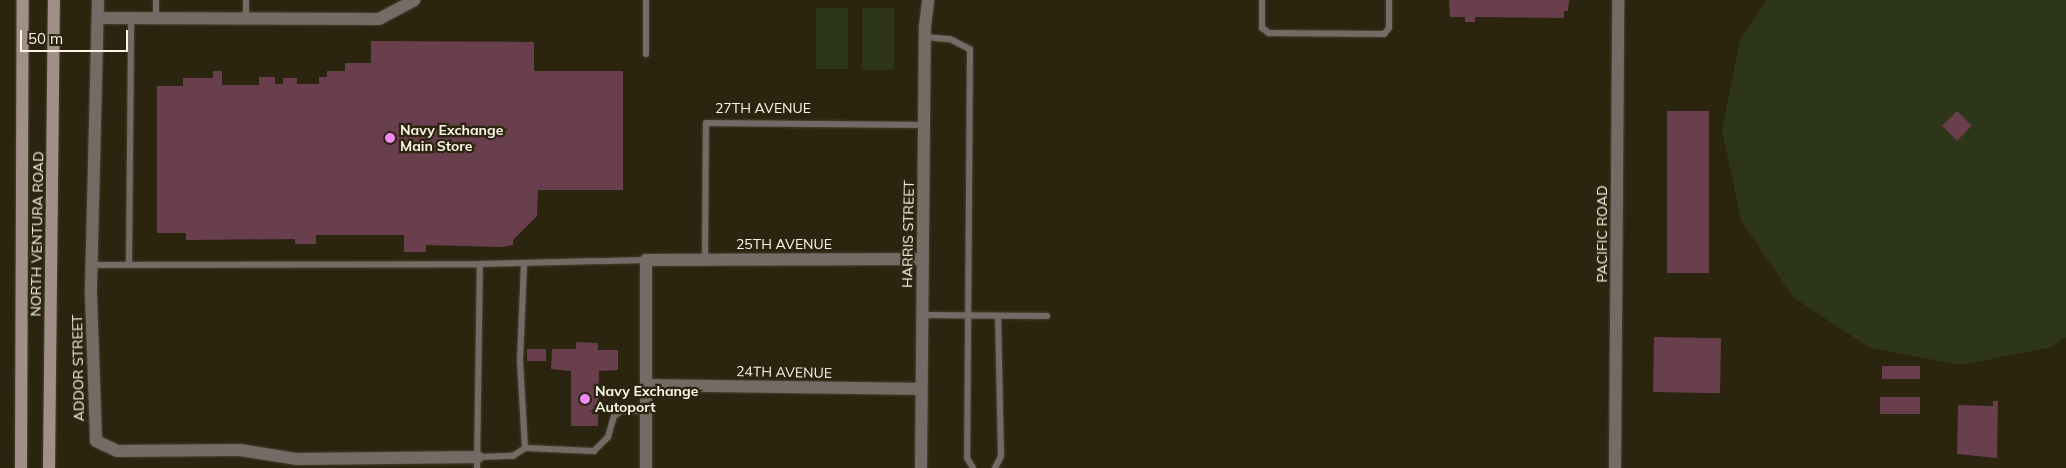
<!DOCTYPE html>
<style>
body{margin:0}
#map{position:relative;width:2066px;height:468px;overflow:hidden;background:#2b2510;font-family:Mulish,sans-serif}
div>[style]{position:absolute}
.green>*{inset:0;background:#2e3619;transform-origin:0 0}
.building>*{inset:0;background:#693e4d;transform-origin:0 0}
.roads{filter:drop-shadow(0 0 1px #48422e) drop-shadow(0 0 1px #48422e)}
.lane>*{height:6px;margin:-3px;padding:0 3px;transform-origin:3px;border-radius:3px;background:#756a65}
.street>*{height:12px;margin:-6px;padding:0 6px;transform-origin:6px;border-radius:6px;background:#756a65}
.secondary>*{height:12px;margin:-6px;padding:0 6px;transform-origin:6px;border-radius:6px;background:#a29088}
.dots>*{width:14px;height:14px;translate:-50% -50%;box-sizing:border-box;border:2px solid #2b2510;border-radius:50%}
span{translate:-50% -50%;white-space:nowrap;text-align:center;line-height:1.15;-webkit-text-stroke:4.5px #2b2510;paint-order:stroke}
.street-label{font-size:14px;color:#f9f5e7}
.poi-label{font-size:14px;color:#f9f5e7;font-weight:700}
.left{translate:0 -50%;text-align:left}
.scale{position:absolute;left:20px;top:30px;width:108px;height:22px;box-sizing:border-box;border:2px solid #f9f5e7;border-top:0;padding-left:6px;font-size:15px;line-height:18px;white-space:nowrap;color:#f9f5e7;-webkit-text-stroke:4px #2b2510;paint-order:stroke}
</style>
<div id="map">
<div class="green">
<div style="clip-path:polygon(1766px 0,2066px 0,2066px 337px,2052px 347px,1961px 365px,1870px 348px,1793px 297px,1741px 220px,1722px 130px,1740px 40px)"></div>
<div style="left:816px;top:8px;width:32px;height:61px"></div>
<div style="left:862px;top:8px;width:32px;height:62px"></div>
</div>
<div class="building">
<div style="clip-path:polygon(1449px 0,1569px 0,1568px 11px,1564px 11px,1564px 18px,1475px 17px,1475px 22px,1465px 22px,1465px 17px,1450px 17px)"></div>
<div style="clip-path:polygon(371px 41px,534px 42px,534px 71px,623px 71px,623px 190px,538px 190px,537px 216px,513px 240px,513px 245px,500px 247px,426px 245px,426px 252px,404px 252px,404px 235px,316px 235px,316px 244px,295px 244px,295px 239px,186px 240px,186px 233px,157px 233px,157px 86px,183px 86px,183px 78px,213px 78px,213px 71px,222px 71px,222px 85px,259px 85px,259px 77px,275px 77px,275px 84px,283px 84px,283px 78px,297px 78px,297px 84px,319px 84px,319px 77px,327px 77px,327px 71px,345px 71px,345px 63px,371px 63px)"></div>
<div style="left:1667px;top:111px;width:42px;height:162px"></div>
<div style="left:1957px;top:111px;width:21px;height:21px;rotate:45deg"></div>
<div style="left:1654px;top:337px;width:67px;height:55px;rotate:1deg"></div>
<div style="clip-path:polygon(576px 342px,598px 343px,598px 350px,618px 350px,618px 370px,599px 371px,598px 426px,571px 426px,571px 371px,551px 369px,552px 349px,576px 349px)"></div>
<div style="left:527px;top:349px;width:19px;height:12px"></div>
<div style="left:1882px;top:366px;width:38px;height:13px"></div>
<div style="left:1920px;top:397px;width:17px;height:40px;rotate:90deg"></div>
<div style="clip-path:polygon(1993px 401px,1998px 401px,1997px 458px,1957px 454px,1958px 405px,1993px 406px)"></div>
</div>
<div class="roads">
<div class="lane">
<div style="left:1262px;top:0;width:28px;rotate:90deg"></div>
<div style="left:1262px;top:28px;width:9px;rotate:36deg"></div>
<div style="left:1269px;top:33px;width:115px;rotate:0.5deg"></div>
<div style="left:1384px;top:34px;width:8px;rotate:-50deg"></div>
<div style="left:1389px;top:28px;width:28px;rotate:-90deg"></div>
<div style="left:156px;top:19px;width:19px;rotate:-90deg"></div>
<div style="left:246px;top:19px;width:19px;rotate:-90deg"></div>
<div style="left:925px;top:37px;width:25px;rotate:5deg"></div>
<div style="left:950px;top:39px;width:22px;rotate:27deg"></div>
<div style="left:970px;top:49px;width:409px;rotate:90.4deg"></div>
<div style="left:967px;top:458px;width:12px;rotate:59deg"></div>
<div style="left:646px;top:54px;width:54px;rotate:-90deg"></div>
<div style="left:705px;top:259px;width:136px;rotate:-89.6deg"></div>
<div style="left:706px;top:123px;width:219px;rotate:0.5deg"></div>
<div style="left:91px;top:265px;width:389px;rotate:-0.1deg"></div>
<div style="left:480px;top:264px;width:166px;rotate:-1.4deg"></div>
<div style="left:129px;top:265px;width:246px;rotate:-89.5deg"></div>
<div style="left:922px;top:315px;width:125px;rotate:0.5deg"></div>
<div style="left:525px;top:448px;width:69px;rotate:2.5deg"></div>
<div style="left:594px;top:451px;width:20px;rotate:-45deg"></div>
<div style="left:608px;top:437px;width:22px;rotate:-74deg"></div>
<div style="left:614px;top:416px;width:9px;rotate:-36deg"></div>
<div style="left:621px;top:411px;width:26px"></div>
<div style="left:478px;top:457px;width:35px;rotate:-2deg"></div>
<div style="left:513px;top:456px;width:14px;rotate:-34deg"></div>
<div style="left:525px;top:448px;width:88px;rotate:-93.3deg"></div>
<div style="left:520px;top:360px;width:97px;rotate:-87.6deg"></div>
<div style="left:477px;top:468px;width:204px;rotate:-89.2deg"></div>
<div style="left:995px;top:468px;width:13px;rotate:-63deg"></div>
<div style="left:1001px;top:456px;width:140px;rotate:-91.2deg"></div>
</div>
<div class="street">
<div style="left:98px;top:0;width:295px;rotate:91.4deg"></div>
<div style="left:91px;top:295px;width:146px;rotate:88deg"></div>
<div style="left:96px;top:441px;width:23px;rotate:25deg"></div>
<div style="left:117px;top:451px;width:123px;rotate:-0.5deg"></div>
<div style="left:240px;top:450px;width:58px;rotate:9deg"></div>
<div style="left:297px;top:459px;width:181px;rotate:-0.6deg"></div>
<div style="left:98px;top:18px;width:281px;rotate:0.2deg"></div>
<div style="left:379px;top:19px;width:40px;rotate:-28deg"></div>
<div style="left:646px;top:385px;width:275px;rotate:0.8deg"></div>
<div style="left:646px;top:468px;width:208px;rotate:-90deg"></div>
<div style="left:646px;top:260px;width:277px;rotate:-0.2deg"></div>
<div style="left:921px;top:468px;width:442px;rotate:-89.5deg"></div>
<div style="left:925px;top:26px;width:26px;rotate:-83deg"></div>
<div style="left:1615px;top:468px;width:468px;rotate:-89.6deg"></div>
</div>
<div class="secondary">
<div style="left:21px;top:468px;width:468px;rotate:-89.8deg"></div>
<div style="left:49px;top:468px;width:468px;rotate:-89.4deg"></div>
</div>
</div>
<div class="dots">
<div style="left:390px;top:138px;background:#f18af4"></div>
<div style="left:585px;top:399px;background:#f18af4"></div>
</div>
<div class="street-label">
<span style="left:763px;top:108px">27TH AVENUE</span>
<span style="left:37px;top:234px;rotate:-89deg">NORTH VENTURA ROAD</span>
<span style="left:908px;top:234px;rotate:-89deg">HARRIS STREET</span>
<span style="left:1602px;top:234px;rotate:-90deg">PACIFIC ROAD</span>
<span style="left:784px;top:244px">25TH AVENUE</span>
<span style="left:78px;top:368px;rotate:-91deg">ADDOR STREET</span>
<span style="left:784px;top:372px;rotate:1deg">24TH AVENUE</span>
</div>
<div class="poi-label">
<span class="left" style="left:400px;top:138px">Navy Exchange<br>Main Store</span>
<span class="left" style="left:595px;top:399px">Navy Exchange<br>Autoport</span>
</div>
<div class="scale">50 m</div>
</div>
